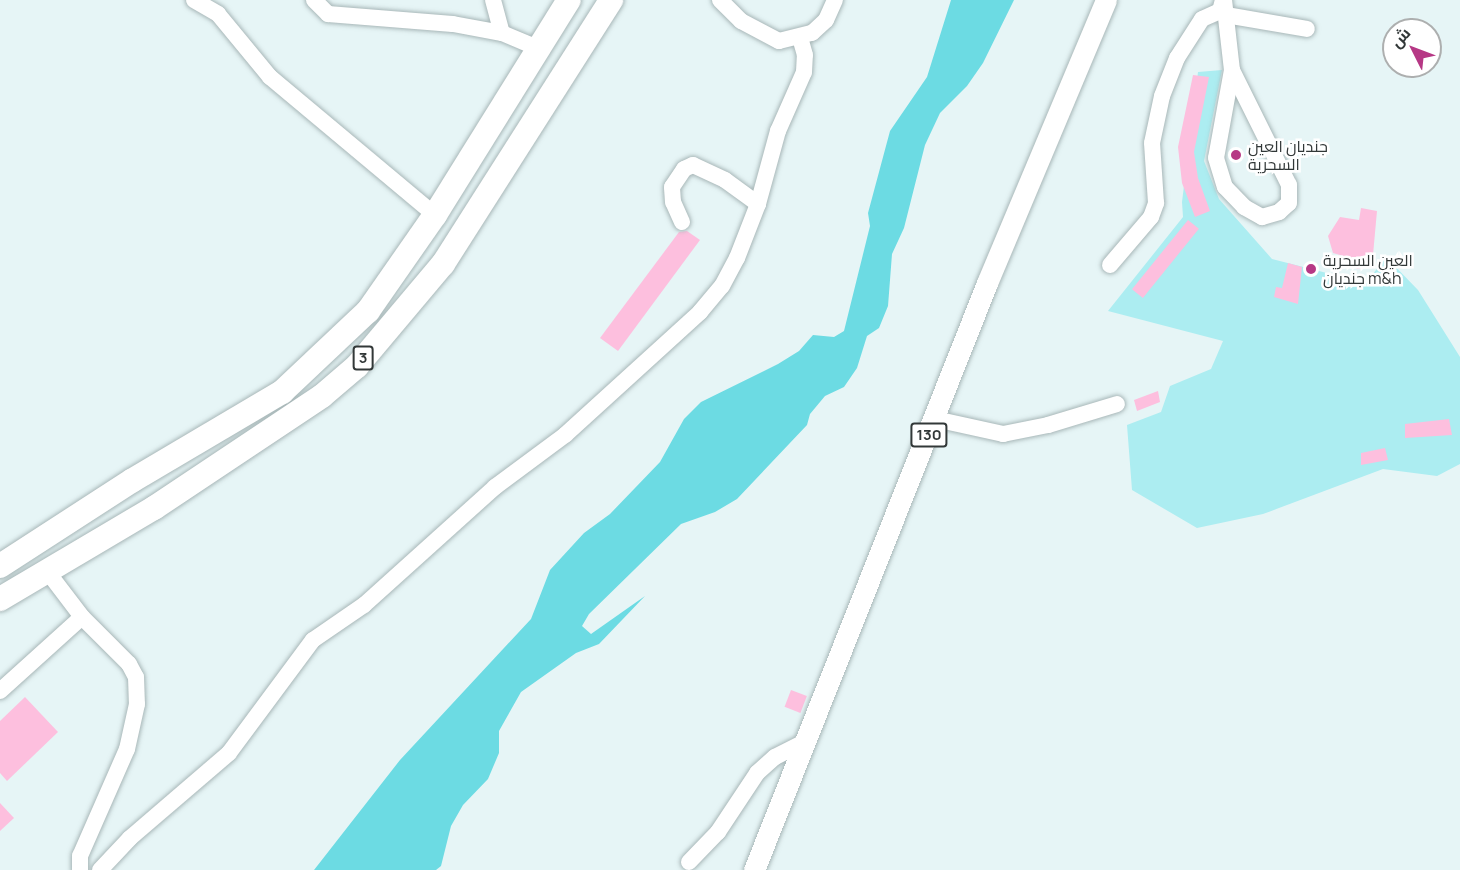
<!DOCTYPE html>
<meta charset="utf-8">
<style>
body{margin:0}
#map{position:relative;width:1460px;height:870px;overflow:hidden;background:#e6f5f6;font-family:Manrope,Cairo,sans-serif}
div>[style]{position:absolute}
.green>*{inset:0;background:#acedf1}
.water>*{inset:0;background:#6cdbe3}
.building>*{inset:0;background:#fdbfde;transform-origin:0 0}
.roads{filter:drop-shadow(0 0 2px #a8b7b8) drop-shadow(0 0 2px #a8b7b8)}
.minor>*{height:16px;margin:-8px;padding:0 8px;transform-origin:8px;border-radius:8px;background:#fff}
.major>*{height:21px;margin:-10.5px;padding:0 10.5px;transform-origin:10.5px;border-radius:10.5px;background:#fff}
.highway>*{height:24px;margin:-12px;padding:0 12px;transform-origin:12px;border-radius:12px;background:#fff}
.dots>*{width:16px;height:16px;translate:-50% -50%;box-sizing:border-box;border:3px solid #fff;border-radius:50%}
span{translate:-50% -50%;white-space:nowrap;text-align:center;line-height:1.15;-webkit-text-stroke:5px #fff;paint-order:stroke}
.shield-label span{padding:2px 4px;background:#fff;border:2px solid;border-radius:4px;-webkit-text-stroke-width:0}
.shield-label{font-size:15px;color:#323838;font-weight:700}
.poi-label{font-size:16px;color:#323838}
.left{translate:0 -50%;text-align:left}
.north{position:absolute;left:1382px;top:18px;width:60px;height:60px;box-sizing:border-box;background:#fff;border:2px solid #adafaf;border-radius:50%;rotate:312deg;font-size:16px;font-weight:700;line-height:24px;text-align:center;color:#323838}
.north::after{content:'';display:block;margin:auto;width:21px;height:27px;background:#b63885;clip-path:polygon(50% 0,100% 100%,50% 72%,0 100%)}
</style>
<div id="map">
<div class="green">
<div style="clip-path:polygon(1222px 70px,1204px 161px,1219px 199px,1272px 259px,1366px 283px,1386px 257px,1418px 290px,1460px 357px,1460px 464px,1437px 476px,1383px 469px,1263px 514px,1197px 528px,1132px 490px,1127px 425px,1161px 412px,1170px 386px,1211px 369px,1223px 341px,1108px 311px,1183px 217px,1182px 202px,1198px 72px)"></div>
</div>
<div class="water">
<div style="clip-path:polygon(951px 0,1014px 0,983px 63px,967px 86px,940px 113px,925px 145px,904px 228px,892px 254px,888px 306px,879px 328px,867px 336px,857px 368px,844px 387px,825px 396px,810px 414px,807px 425px,737px 499px,715px 512px,681px 524px,589px 614px,582px 626px,591px 634px,645px 596px,599px 644px,576px 653px,521px 692px,499px 731px,499px 753px,488px 779px,463px 805px,451px 826px,441px 866px,436px 870px,314px 870px,400px 760px,531px 619px,550px 570px,584px 533px,610px 514px,660px 462px,684px 419px,701px 402px,778px 364px,799px 351px,813px 335px,834px 337px,844px 331px,870px 226px,868px 213px,890px 131px,927px 77px)"></div>
</div>
<div class="building">
<div style="clip-path:polygon(1193px 75px,1209px 77px,1194px 152px,1198px 178px,1210px 211px,1195px 217px,1182px 183px,1178px 147px)"></div>
<div style="clip-path:polygon(1361px 208px,1377px 211px,1372px 266px,1357px 269px,1347px 257px,1333px 253px,1328px 236px,1340px 217px,1359px 220px)"></div>
<div style="left:1188px;top:220px;width:14px;height:89px;rotate:39deg"></div>
<div style="clip-path:polygon(687px 231px,700px 240px,618px 351px,600px 338px,679px 232px)"></div>
<div style="clip-path:polygon(1288px 263px,1302px 267px,1298px 304px,1274px 297px,1276px 287px,1282px 288px)"></div>
<div style="clip-path:polygon(1158px 391px,1160px 402px,1137px 411px,1134px 400px)"></div>
<div style="clip-path:polygon(1449px 419px,1452px 435px,1405px 438px,1405px 424px)"></div>
<div style="clip-path:polygon(1385px 448px,1388px 460px,1361px 465px,1361px 453px)"></div>
<div style="left:791px;top:690px;width:17px;height:18px;rotate:21deg"></div>
<div style="clip-path:polygon(25px 697px,58px 732px,7px 781px,0 773px,0 721px)"></div>
<div style="clip-path:polygon(0 803px,14px 818px,0 831px)"></div>
</div>
<div class="roads">
<div class="minor">
<div style="left:194px;top:0;width:28px;rotate:30deg"></div>
<div style="left:218px;top:14px;width:82px;rotate:50.5deg"></div>
<div style="left:270px;top:77px;width:215px;rotate:39.9deg"></div>
<div style="left:314px;top:0;width:20px;rotate:45deg"></div>
<div style="left:328px;top:14px;width:125px;rotate:4.6deg"></div>
<div style="left:453px;top:24px;width:50px;rotate:10.4deg"></div>
<div style="left:502px;top:33px;width:39px;rotate:23deg"></div>
<div style="left:493px;top:0;width:34px;rotate:75deg"></div>
<div style="left:720px;top:0;width:30px;rotate:45deg"></div>
<div style="left:741px;top:21px;width:43px;rotate:27.8deg"></div>
<div style="left:779px;top:41px;width:34px;rotate:-14deg"></div>
<div style="left:812px;top:33px;width:19px;rotate:-43deg"></div>
<div style="left:826px;top:20px;width:22px;rotate:-66deg"></div>
<div style="left:1224px;top:0;width:70px;rotate:83.5deg"></div>
<div style="left:1232px;top:70px;width:89px;rotate:100.3deg"></div>
<div style="left:1216px;top:158px;width:30px;rotate:73deg"></div>
<div style="left:1225px;top:187px;width:28px;rotate:46deg"></div>
<div style="left:1244px;top:207px;width:21px;rotate:29deg"></div>
<div style="left:1262px;top:217px;width:18px;rotate:-16deg"></div>
<div style="left:1279px;top:212px;width:13px;rotate:-42deg"></div>
<div style="left:1289px;top:203px;width:18px;rotate:-90deg"></div>
<div style="left:1289px;top:185px;width:128px;rotate:-116.4deg"></div>
<div style="left:1226px;top:15px;width:82px;rotate:9.8deg"></div>
<div style="left:682px;top:222px;width:22px;rotate:-114deg"></div>
<div style="left:673px;top:202px;width:15px;rotate:-94deg"></div>
<div style="left:672px;top:187px;width:22px;rotate:-56deg"></div>
<div style="left:684px;top:169px;width:10px;rotate:-24deg"></div>
<div style="left:693px;top:165px;width:35px;rotate:25deg"></div>
<div style="left:725px;top:180px;width:41px;rotate:36deg"></div>
<div style="left:1110px;top:265px;width:63px;rotate:-49.5deg"></div>
<div style="left:1151px;top:217px;width:15px;rotate:-70deg"></div>
<div style="left:1156px;top:203px;width:60px;rotate:-93.8deg"></div>
<div style="left:1152px;top:143px;width:48px;rotate:-78deg"></div>
<div style="left:1162px;top:96px;width:41px;rotate:-68.5deg"></div>
<div style="left:1177px;top:58px;width:46px;rotate:-57.3deg"></div>
<div style="left:1202px;top:19px;width:20px;rotate:-24deg"></div>
<div style="left:1220px;top:11px;width:11px;rotate:-75deg"></div>
<div style="left:935px;top:419px;width:70px;rotate:12.4deg"></div>
<div style="left:1003px;top:434px;width:46px;rotate:-11.3deg"></div>
<div style="left:1048px;top:425px;width:72px;rotate:-16.9deg"></div>
<div style="left:47px;top:571px;width:58px;rotate:52.7deg"></div>
<div style="left:82px;top:617px;width:66px;rotate:45deg"></div>
<div style="left:129px;top:664px;width:15px;rotate:62deg"></div>
<div style="left:136px;top:677px;width:27px;rotate:88deg"></div>
<div style="left:137px;top:704px;width:46px;rotate:102.5deg"></div>
<div style="left:127px;top:749px;width:117px;rotate:113.7deg"></div>
<div style="left:80px;top:856px;width:14px;rotate:90deg"></div>
<div style="left:0;top:691px;width:110px;rotate:-42.1deg"></div>
<div style="left:689px;top:862px;width:42px;rotate:-46deg"></div>
<div style="left:718px;top:832px;width:71px;rotate:-56.5deg"></div>
<div style="left:757px;top:773px;width:24px;rotate:-42deg"></div>
<div style="left:775px;top:757px;width:35px;rotate:-27deg"></div>
<div style="left:100px;top:870px;width:44px;rotate:-46.8deg"></div>
<div style="left:130px;top:838px;width:130px;rotate:-40.6deg"></div>
<div style="left:229px;top:753px;width:141px;rotate:-53.4deg"></div>
<div style="left:313px;top:640px;width:62px;rotate:-34.5deg"></div>
<div style="left:364px;top:605px;width:176px;rotate:-42deg"></div>
<div style="left:495px;top:487px;width:87px;rotate:-36.6deg"></div>
<div style="left:565px;top:435px;width:183px;rotate:-42.3deg"></div>
<div style="left:700px;top:312px;width:34px;rotate:-50deg"></div>
<div style="left:722px;top:286px;width:32px;rotate:-62deg"></div>
<div style="left:737px;top:258px;width:58px;rotate:-68.7deg"></div>
<div style="left:758px;top:204px;width:76px;rotate:-74.7deg"></div>
<div style="left:778px;top:131px;width:64px;rotate:-66.2deg"></div>
<div style="left:804px;top:72px;width:17px;rotate:-87deg"></div>
<div style="left:805px;top:55px;width:19px;rotate:-106deg"></div>
</div>
<div class="major">
<div style="left:754px;top:870px;width:632px;rotate:-68.35deg"></div>
<div style="left:987px;top:283px;width:307px;rotate:-67.2deg"></div>
</div>
<div class="highway">
<div style="left:0;top:566px;width:158px;rotate:-32.9deg"></div>
<div style="left:133px;top:480px;width:173px;rotate:-30.6deg"></div>
<div style="left:282px;top:392px;width:118px;rotate:-43.3deg"></div>
<div style="left:368px;top:311px;width:117px;rotate:-55.1deg"></div>
<div style="left:435px;top:215px;width:253px;rotate:-58.1deg"></div>
<div style="left:0;top:599px;width:179px;rotate:-30.6deg"></div>
<div style="left:154px;top:508px;width:202px;rotate:-33.7deg"></div>
<div style="left:322px;top:396px;width:46px;rotate:-40.6deg"></div>
<div style="left:357px;top:366px;width:133px;rotate:-49.9deg"></div>
<div style="left:443px;top:264px;width:313px;rotate:-57.5deg"></div>
</div>
</div>
<div class="dots">
<div style="left:1236px;top:155px;background:#b63885"></div>
<div style="left:1311px;top:269px;background:#b63885"></div>
</div>
<div class="shield-label">
<span style="left:363px;top:358px">3</span>
<span style="left:929px;top:435px">130</span>
</div>
<div class="poi-label">
<span class="left" style="left:1248px;top:155px">جنديان العين<br>السحرية</span>
<span class="left" style="left:1323px;top:269px">العين السحرية<br>جنديان m&amp;h</span>
</div>
<div class="north">ش</div>
</div>
